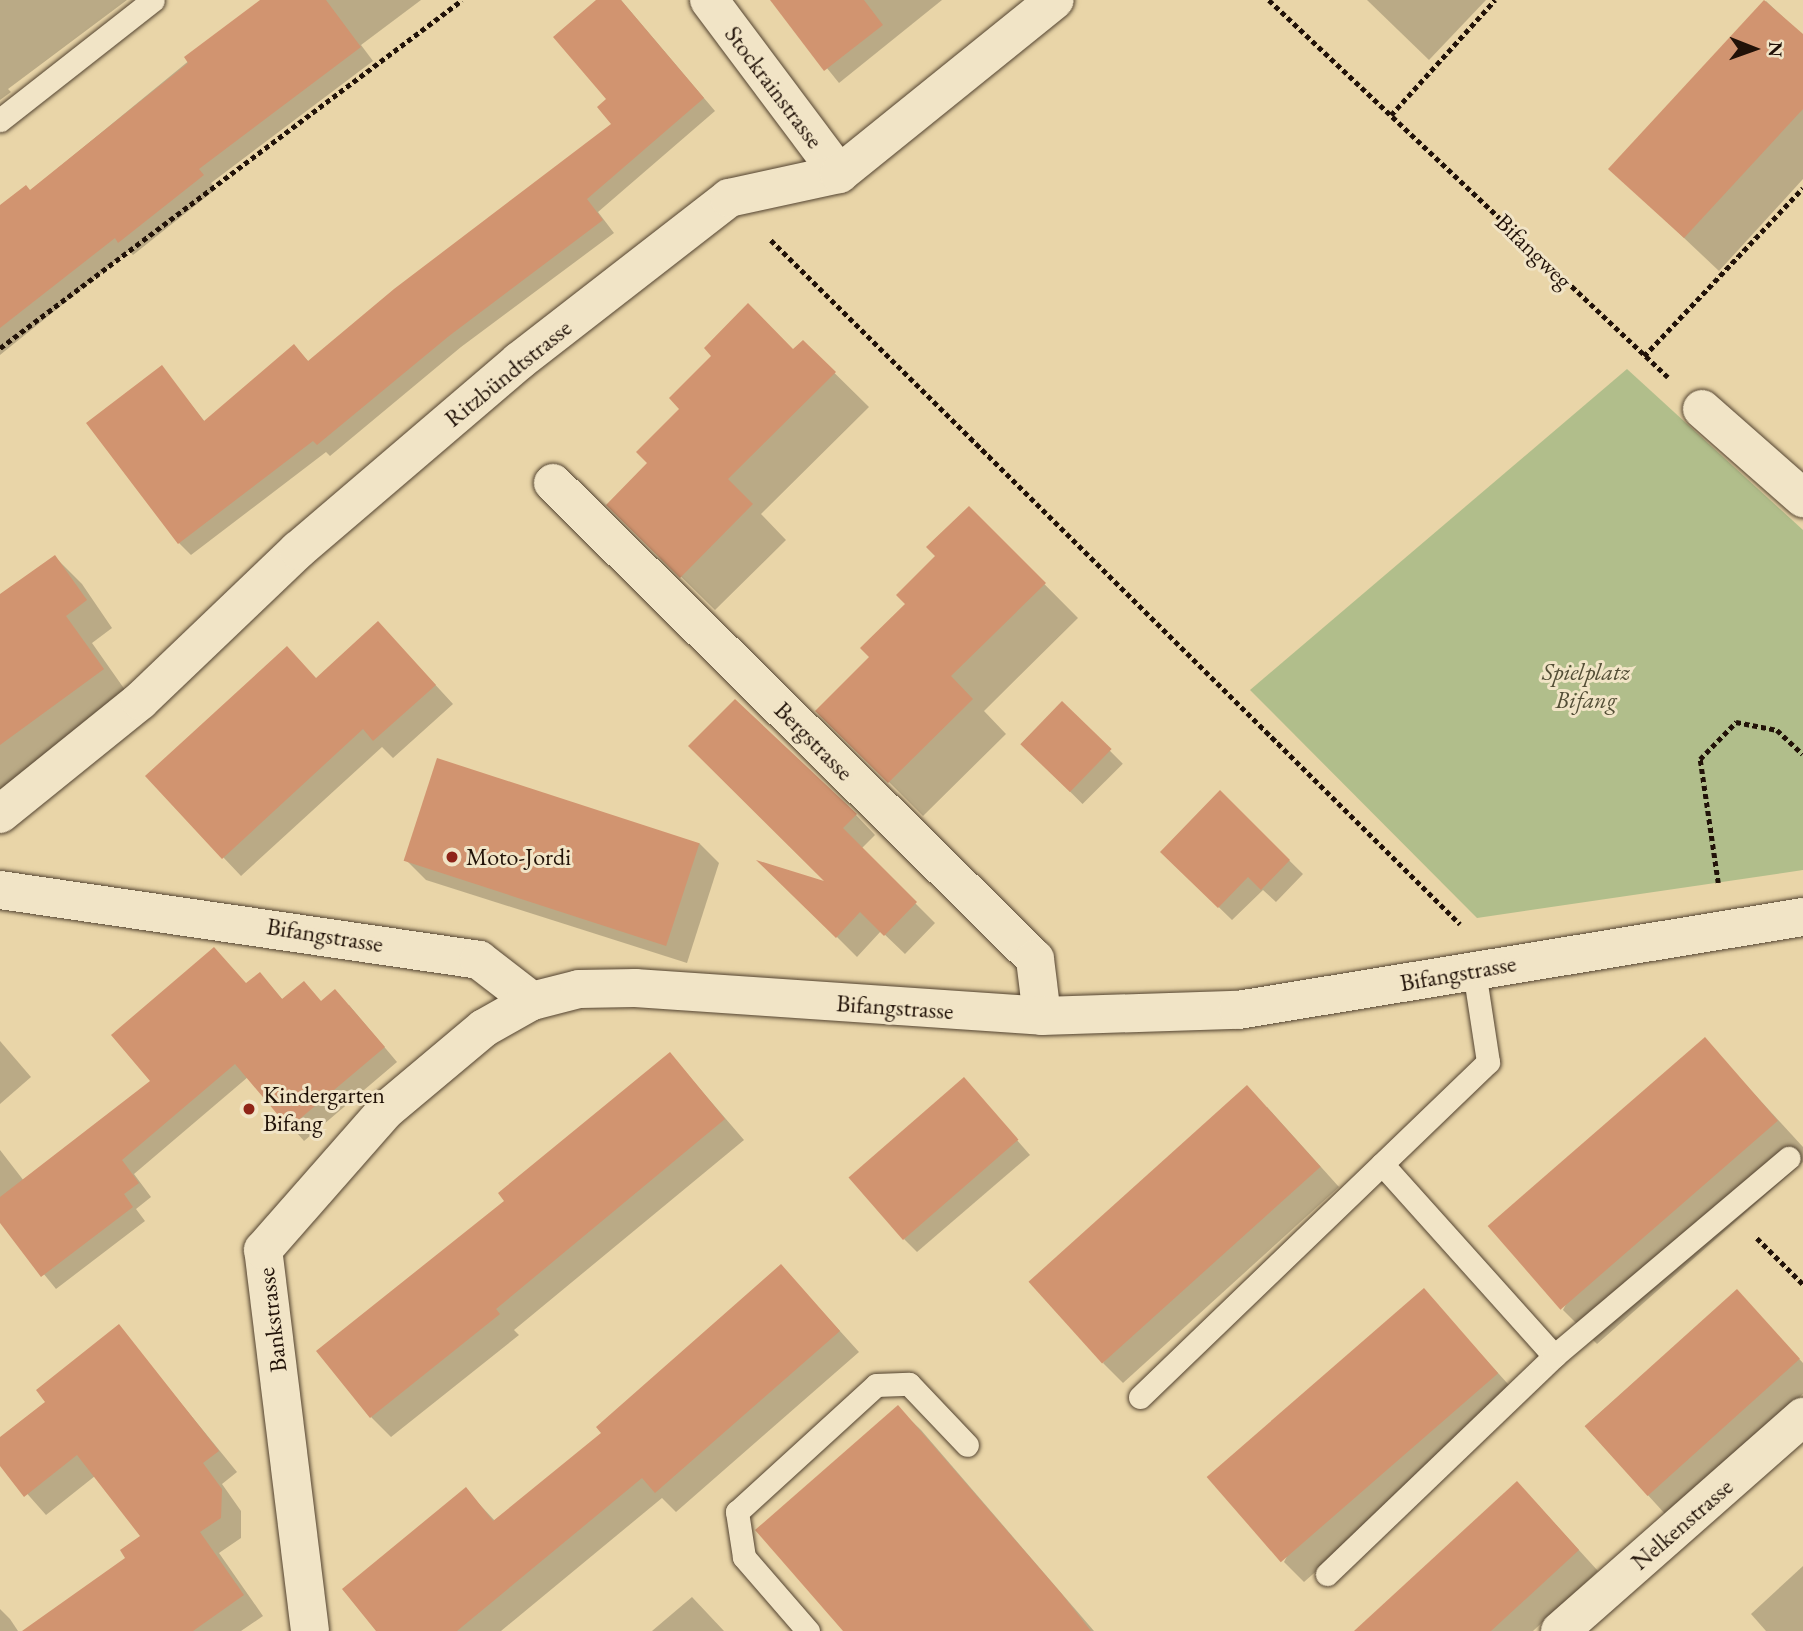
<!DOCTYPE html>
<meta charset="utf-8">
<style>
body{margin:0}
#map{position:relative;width:1803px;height:1631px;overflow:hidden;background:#e9d5a8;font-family:"EB Garamond",serif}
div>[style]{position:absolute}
.green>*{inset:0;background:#b1be8b}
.shadow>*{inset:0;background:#0003;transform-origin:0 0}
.building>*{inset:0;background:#d19470;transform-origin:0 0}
.path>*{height:4.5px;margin-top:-2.25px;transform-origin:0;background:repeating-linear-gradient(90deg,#211208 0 5px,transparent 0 8.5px)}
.roads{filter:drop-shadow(0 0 2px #534330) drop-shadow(0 0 2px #534330)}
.service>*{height:23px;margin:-11.5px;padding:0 11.5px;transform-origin:11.5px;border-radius:11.5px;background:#f1e4c6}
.minor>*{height:38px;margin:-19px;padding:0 19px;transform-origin:19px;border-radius:19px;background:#f1e4c6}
.dots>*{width:19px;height:19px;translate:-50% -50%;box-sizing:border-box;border:4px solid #f1e4c6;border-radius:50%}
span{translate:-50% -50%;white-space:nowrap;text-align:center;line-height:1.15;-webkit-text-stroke:6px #f1e4c6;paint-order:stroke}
.street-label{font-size:24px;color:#211208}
.park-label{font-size:24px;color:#534e36;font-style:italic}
.poi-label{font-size:24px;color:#211208}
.left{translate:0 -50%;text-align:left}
.north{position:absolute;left:1719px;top:14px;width:70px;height:70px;-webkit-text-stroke:5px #f1e4c6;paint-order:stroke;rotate:91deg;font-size:19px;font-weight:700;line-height:28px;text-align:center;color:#211208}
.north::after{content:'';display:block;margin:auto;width:24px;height:32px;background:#211208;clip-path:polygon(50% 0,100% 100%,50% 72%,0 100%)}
</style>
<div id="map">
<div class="green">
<div style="clip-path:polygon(1627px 369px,1803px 530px,1803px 870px,1477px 918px,1250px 690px)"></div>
</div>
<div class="shadow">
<div style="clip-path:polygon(0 0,127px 0,8px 89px,11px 92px,0 100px)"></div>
<div style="clip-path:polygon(263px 0,421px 0,361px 45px,373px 61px,211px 183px,216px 189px,133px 255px,129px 251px,0 355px,0 208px,30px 191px)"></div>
<div style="clip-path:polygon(599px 0,621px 0,715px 111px,598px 212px,614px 233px,461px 347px,330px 456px,326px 452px,191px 555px,179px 543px,162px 368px,205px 422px,294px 347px,309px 362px,614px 124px)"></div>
<div style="clip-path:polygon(772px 0,942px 0,839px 83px)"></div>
<div style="clip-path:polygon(1367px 0,1486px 0,1429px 60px)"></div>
<div style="clip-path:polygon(1766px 1px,1803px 36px,1803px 179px,1719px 271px,1611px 169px)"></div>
<div style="clip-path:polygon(803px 342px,869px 407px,761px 514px,786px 540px,715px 610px,608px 505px,650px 463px,713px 356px,794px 351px)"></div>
<div style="clip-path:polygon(969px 508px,1078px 618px,984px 711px,1006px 734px,923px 816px,818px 711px,872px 657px)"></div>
<div style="clip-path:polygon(55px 557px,82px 584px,112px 628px,92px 643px,130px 697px,0 791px,0 597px)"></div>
<div style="clip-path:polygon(396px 642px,453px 704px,393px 758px,382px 747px,241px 876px,223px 857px,317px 679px)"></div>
<div style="left:1062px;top:703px;width:86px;height:57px;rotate:45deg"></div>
<div style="clip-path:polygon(691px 746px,856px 815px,875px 835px,861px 849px,935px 923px,905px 954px,881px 931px,857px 957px,763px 863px,830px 885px)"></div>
<div style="clip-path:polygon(1220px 792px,1303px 874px,1276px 902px,1263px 890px,1232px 920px,1162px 852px)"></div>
<div style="clip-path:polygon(699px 843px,719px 863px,687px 963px,426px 880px,406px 860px)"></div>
<div style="clip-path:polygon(260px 974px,283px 1000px,349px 1005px,397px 1062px,304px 1141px,248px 1077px,134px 1174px,151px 1197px,136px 1209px,145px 1221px,56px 1289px,0 1220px,0 1150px,24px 1181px,153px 1082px)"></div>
<div style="clip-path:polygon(1705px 1040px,1803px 1147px,1803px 1162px,1597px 1344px,1563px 1310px)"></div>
<div style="clip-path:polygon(0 1041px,31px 1077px,0 1104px)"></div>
<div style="clip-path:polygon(670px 1054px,744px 1140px,514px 1330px,519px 1335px,391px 1437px,371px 1417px)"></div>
<div style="clip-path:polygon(964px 1079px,1030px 1155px,917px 1252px,904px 1239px)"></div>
<div style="clip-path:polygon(1267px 1107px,1339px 1187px,1123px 1383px,1103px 1363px)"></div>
<div style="clip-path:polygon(781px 1266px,859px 1352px,676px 1512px,662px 1498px,501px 1631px,378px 1631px,466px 1490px,496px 1522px,604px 1433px)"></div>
<div style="clip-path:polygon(1424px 1291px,1517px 1394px,1304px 1582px,1284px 1562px)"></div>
<div style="clip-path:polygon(1737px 1291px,1803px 1363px,1803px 1394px,1666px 1515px,1585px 1426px)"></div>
<div style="clip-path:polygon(119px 1327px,237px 1472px,222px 1484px,241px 1511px,241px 1538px,219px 1553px,263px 1616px,241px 1631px,25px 1631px,128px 1558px,143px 1536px,95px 1476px,46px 1515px,0 1463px,0 1439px,47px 1402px)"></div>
<div style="clip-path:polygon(898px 1408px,921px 1430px,1094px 1631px,845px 1631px)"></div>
<div style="clip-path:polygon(1537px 1504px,1598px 1571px,1533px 1631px,1363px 1631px)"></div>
<div style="clip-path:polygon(1803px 1566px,1803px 1631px,1766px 1631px,1751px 1614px)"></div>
<div style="clip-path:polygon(692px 1597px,724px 1631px,652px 1631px)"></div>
<div style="clip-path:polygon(0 1609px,10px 1619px,18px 1631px,0 1631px)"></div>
</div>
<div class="building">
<div style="clip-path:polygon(260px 0,326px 0,361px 47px,199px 169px,204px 175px,118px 243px,115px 238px,0 328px,0 205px,26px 185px,30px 190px,188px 63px,184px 57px)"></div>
<div style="clip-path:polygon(596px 0,621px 0,704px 98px,587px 199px,603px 220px,449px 336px,317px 445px,313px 441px,178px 544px,86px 423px,162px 365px,204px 421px,294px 344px,308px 361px,394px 289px,611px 124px,597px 107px,606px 99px,553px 37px)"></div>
<div style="clip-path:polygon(770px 0,864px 0,883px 25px,824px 71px)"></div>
<div style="clip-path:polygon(1764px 0,1803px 34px,1803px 109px,1684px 238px,1608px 169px)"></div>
<div style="clip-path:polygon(748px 303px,793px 349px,803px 340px,836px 372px,728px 479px,753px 504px,680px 578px,606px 505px,647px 463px,636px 452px,679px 409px,669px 398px,711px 356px,704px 348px)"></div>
<div style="clip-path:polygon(969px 506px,1046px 583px,951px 676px,973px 699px,888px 783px,815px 711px,869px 657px,860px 648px,905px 604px,896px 595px,935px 556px,926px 547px)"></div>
<div style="clip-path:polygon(55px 555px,87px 600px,66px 616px,104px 669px,0 745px,0 594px)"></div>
<div style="clip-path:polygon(378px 621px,436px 685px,373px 741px,363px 729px,222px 859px,145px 776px,287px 646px,316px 678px)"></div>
<div style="clip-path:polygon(735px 699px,857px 814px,843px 828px,917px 902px,884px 936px,860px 912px,836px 938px,756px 860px,824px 881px,688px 746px)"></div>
<div style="left:1062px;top:701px;width:69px;height:60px;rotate:44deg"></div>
<div style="left:437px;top:758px;width:276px;height:108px;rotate:18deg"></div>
<div style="clip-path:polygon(1220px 790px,1290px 860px,1261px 890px,1248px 877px,1218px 908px,1160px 852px)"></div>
<div style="clip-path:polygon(214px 947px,246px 983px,260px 972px,282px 999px,304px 981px,321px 1001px,335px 989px,385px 1047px,289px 1128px,235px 1064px,122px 1160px,139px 1183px,124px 1194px,133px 1207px,41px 1277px,0 1223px,0 1197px,150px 1081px,111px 1035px)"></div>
<div style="left:1705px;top:1037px;width:111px;height:288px;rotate:49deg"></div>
<div style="clip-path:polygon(670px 1052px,725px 1119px,496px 1309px,500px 1314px,370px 1418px,316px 1351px,504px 1201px,498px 1193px)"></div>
<div style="left:964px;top:1077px;width:83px;height:153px;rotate:49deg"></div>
<div style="left:1247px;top:1085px;width:110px;height:294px;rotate:48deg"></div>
<div style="clip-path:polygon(781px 1264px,840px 1331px,655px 1493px,642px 1478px,457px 1631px,376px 1631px,342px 1589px,466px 1487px,493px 1521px,601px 1433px,596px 1427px)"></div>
<div style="left:1424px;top:1288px;width:113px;height:288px;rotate:49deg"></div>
<div style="left:1737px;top:1289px;width:94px;height:205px;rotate:48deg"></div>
<div style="clip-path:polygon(119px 1324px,219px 1451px,203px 1463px,222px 1489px,221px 1518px,200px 1532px,244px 1595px,193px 1631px,22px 1631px,125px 1558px,120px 1550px,140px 1536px,77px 1455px,24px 1497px,0 1466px,0 1437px,45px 1402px,36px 1390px)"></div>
<div style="clip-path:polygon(898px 1405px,1061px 1593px,1091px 1631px,843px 1631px,755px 1530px)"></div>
<div style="clip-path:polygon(1517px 1481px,1579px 1550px,1491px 1631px,1354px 1631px)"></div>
</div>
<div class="path">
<div style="left:1269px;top:0;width:549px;rotate:43.38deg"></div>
<div style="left:1391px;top:115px;width:155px;rotate:-47.9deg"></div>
<div style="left:771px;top:240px;width:971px;rotate:44.79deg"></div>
<div style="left:0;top:348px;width:578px;rotate:-36.99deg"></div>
<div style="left:1644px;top:356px;width:231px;rotate:-46.6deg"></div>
<div style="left:1718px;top:883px;width:125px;rotate:-98.3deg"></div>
<div style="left:1700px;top:759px;width:52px;rotate:-45.8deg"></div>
<div style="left:1736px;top:722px;width:42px;rotate:11deg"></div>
<div style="left:1777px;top:730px;width:35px;rotate:43deg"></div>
<div style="left:1757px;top:1238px;width:65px;rotate:45deg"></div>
</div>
<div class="roads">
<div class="service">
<div style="left:0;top:120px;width:194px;rotate:-38.1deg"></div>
<div style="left:1382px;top:1164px;width:258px;rotate:48.1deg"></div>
<div style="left:1140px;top:1397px;width:483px;rotate:-43.9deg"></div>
<div style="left:1488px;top:1062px;width:92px;rotate:-98.7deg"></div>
<div style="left:1327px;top:1574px;width:315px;rotate:-43.8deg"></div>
<div style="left:1554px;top:1356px;width:307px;rotate:-40.2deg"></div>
<div style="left:808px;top:1631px;width:98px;rotate:-130.9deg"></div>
<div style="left:744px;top:1557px;width:46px;rotate:-98.8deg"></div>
<div style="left:737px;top:1512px;width:188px;rotate:-42.4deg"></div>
<div style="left:876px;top:1385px;width:33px;rotate:-2deg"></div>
<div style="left:909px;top:1384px;width:84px;rotate:46.4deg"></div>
</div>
<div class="minor">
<div style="left:709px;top:0;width:217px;rotate:53.2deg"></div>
<div style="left:1702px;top:409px;width:135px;rotate:41.4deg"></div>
<div style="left:553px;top:483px;width:677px;rotate:44.64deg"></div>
<div style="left:1035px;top:959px;width:57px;rotate:83deg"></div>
<div style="left:0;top:814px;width:180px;rotate:-38.9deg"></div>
<div style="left:140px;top:701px;width:219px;rotate:-43.7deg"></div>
<div style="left:298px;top:550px;width:291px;rotate:-40.5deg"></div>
<div style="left:519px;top:361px;width:266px;rotate:-37.8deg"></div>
<div style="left:729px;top:198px;width:113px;rotate:-12.3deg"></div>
<div style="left:839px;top:174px;width:277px;rotate:-38.9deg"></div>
<div style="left:0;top:890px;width:484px;rotate:8.3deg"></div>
<div style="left:479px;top:960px;width:67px;rotate:37.7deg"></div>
<div style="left:310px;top:1631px;width:384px;rotate:-97deg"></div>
<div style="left:263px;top:1250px;width:185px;rotate:-48.7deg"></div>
<div style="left:385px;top:1111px;width:129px;rotate:-40deg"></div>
<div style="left:484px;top:1028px;width:55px;rotate:-29.4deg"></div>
<div style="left:532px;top:1001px;width:49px;rotate:-14.3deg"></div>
<div style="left:579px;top:989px;width:56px;rotate:-1deg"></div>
<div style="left:635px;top:988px;width:408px;rotate:3.9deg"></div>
<div style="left:1042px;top:1016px;width:196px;rotate:-1.8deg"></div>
<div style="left:1238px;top:1010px;width:573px;rotate:-9.35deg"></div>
<div style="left:1560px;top:1631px;width:324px;rotate:-41.4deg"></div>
</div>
</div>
<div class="dots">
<div style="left:452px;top:857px;background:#8f2418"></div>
<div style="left:249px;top:1109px;background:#8f2418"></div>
</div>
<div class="street-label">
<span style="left:774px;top:87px;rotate:53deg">Stockrainstrasse</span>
<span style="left:1534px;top:251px;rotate:44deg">Bifangweg</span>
<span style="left:508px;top:373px;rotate:-39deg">Ritzbündtstrasse</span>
<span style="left:814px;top:741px;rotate:45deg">Bergstrasse</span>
<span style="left:325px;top:935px;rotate:9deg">Bifangstrasse</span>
<span style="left:1458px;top:973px;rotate:-10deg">Bifangstrasse</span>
<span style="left:895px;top:1007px;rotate:4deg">Bifangstrasse</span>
<span style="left:272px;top:1320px;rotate:-97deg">Bankstrasse</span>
<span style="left:1682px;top:1524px;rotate:-41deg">Nelkenstrasse</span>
</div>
<div class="park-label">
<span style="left:1586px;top:686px">Spielplatz<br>Bifang</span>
</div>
<div class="poi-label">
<span class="left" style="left:466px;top:857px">Moto-Jordi</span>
<span class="left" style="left:263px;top:1109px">Kindergarten<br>Bifang</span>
</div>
<div class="north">N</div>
</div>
